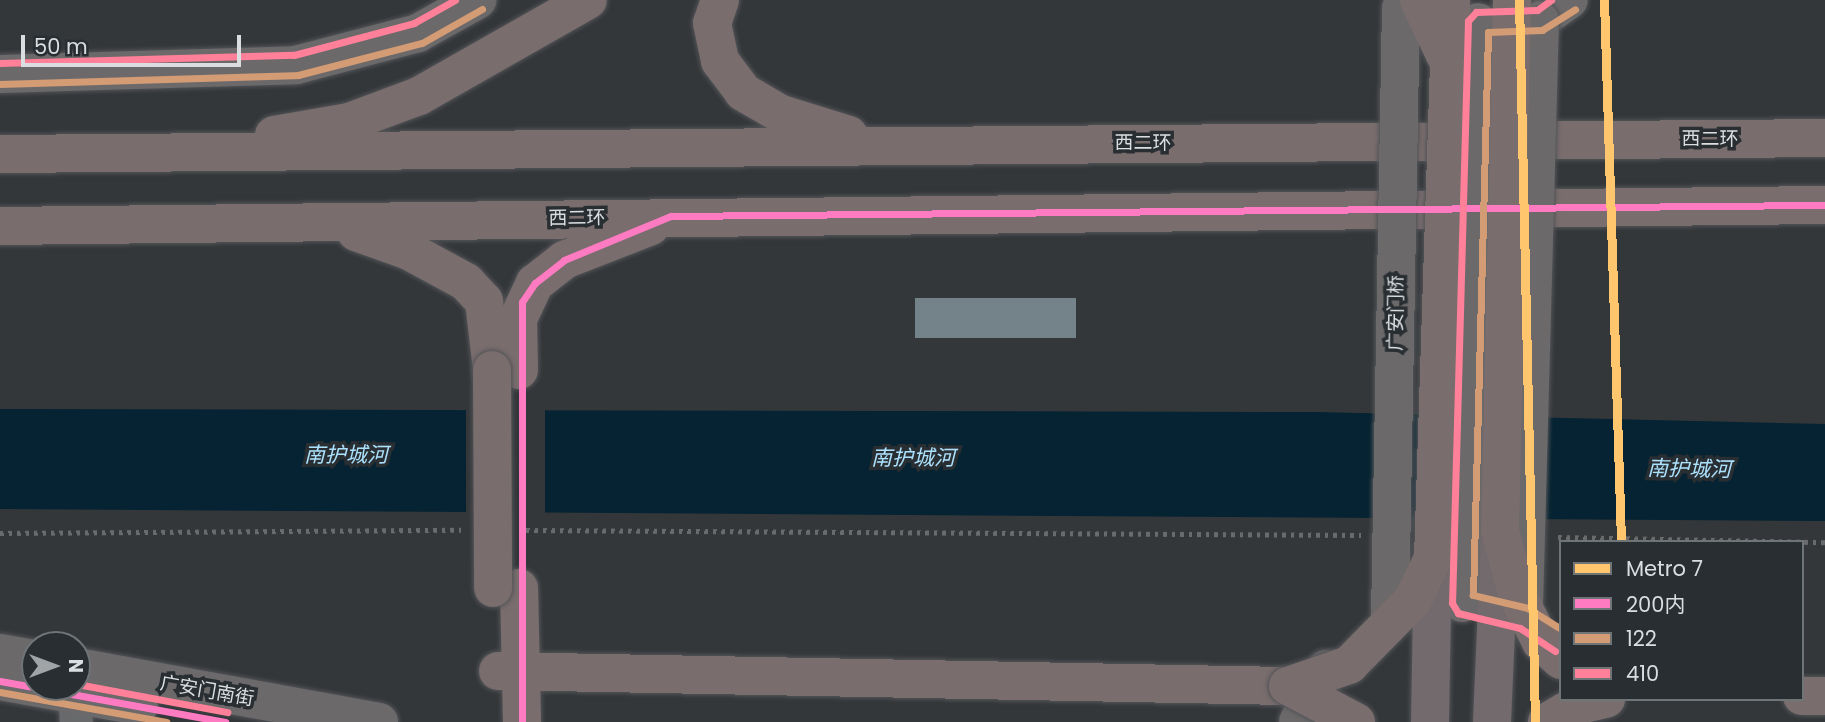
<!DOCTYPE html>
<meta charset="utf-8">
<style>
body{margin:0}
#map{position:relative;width:1825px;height:722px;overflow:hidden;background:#34373a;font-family:Poppins,"Noto Sans SC",sans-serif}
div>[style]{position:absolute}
.water>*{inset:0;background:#052332}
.pier>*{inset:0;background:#34373a;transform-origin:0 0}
.building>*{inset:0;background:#74828a;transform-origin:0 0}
.path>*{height:4.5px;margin-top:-2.25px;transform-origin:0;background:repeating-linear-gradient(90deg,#686a6c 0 3.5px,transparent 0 8.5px)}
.roads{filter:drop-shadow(0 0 2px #525457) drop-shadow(0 0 2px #525457)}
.street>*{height:33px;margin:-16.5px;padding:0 16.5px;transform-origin:16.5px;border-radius:16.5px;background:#67696a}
.secondary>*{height:38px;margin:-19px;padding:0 19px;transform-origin:19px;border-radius:19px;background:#6c696b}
.highway>*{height:38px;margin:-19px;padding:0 19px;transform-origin:19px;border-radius:19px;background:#7a6d6e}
.bridges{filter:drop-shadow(0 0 2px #525457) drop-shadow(0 0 2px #525457)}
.secondary-bridge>*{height:38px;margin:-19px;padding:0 19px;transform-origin:19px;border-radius:19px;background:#6c696b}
.primary-bridge>*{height:38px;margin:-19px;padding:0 19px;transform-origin:19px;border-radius:19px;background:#726a6c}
.highway-bridge>*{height:38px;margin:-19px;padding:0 19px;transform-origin:19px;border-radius:19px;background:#7a6d6e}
.bus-1>*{height:7px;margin:-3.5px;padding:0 3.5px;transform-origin:3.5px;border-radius:3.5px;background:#fe7ac1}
.bus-2>*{height:7px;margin:-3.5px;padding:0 3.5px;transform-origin:3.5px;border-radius:3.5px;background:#d39c74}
.bus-3>*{height:7px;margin:-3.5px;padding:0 3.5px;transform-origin:3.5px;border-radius:3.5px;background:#ff8098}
.metro-1>*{height:9px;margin:-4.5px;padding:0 4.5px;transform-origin:4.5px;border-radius:4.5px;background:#ffc66e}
span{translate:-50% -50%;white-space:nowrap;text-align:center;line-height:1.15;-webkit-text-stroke:7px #282e31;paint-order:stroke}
.street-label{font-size:19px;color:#dadee1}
.water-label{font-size:21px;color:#ace1fd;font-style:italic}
.legend{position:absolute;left:1559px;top:540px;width:245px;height:161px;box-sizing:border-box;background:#282e31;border:2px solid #6f7477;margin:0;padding:9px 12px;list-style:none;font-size:21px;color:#dadee1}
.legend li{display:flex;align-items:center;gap:14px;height:35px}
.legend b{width:35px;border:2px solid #6f7477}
.north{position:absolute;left:21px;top:631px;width:70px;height:70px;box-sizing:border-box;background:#282e31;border:2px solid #6f7477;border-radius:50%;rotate:90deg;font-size:19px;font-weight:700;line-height:28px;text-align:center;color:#dadee1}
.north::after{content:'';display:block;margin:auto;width:24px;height:32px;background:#a0a4a7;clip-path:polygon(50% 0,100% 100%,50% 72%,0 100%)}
.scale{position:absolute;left:21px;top:35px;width:220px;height:32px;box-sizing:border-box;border:4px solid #dadee1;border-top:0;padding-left:9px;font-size:21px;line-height:24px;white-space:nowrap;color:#dadee1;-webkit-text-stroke:5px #282e31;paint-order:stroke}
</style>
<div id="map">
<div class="water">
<div style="clip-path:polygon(0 409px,1317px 412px,1825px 424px,1825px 521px,0 509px)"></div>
</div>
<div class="pier">
<div style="left:466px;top:406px;width:79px;height:108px"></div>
</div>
<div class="building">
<div style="left:1076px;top:298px;width:40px;height:161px;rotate:90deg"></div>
</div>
<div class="path">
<div style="left:526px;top:530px;width:835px;rotate:0.34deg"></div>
<div style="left:0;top:533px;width:461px;rotate:-0.4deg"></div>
<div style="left:1558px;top:537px;width:267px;rotate:1.1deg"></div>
</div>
<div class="roads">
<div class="street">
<div style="left:74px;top:687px;width:35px;rotate:87deg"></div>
</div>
<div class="secondary">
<div style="left:1505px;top:21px;width:35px;rotate:-2deg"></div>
<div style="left:1540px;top:20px;width:35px;rotate:-35deg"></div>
<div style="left:0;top:74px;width:296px;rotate:-1.7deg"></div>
<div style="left:296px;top:65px;width:126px;rotate:-14.7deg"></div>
<div style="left:418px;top:33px;width:68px;rotate:-29.2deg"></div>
<div style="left:0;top:653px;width:36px;rotate:10deg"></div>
<div style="left:77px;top:667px;width:307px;rotate:10.3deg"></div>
<div style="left:0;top:681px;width:141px;rotate:10.2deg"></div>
<div style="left:1298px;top:722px;width:60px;rotate:-62.2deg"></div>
</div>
<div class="highway">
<div style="left:720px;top:0;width:24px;rotate:109deg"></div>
<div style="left:712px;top:23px;width:39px;rotate:78deg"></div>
<div style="left:720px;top:61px;width:39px;rotate:53deg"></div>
<div style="left:743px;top:92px;width:44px;rotate:30.1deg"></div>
<div style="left:781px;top:114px;width:71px;rotate:17.2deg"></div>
<div style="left:274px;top:135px;width:76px;rotate:-9.8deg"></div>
<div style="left:349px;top:122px;width:75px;rotate:-20.4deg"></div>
<div style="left:419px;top:96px;width:194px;rotate:-29.6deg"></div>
<div style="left:0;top:154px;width:1825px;rotate:-0.5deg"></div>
<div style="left:0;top:226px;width:1825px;rotate:-0.66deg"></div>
<div style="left:356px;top:232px;width:56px;rotate:19.7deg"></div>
<div style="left:409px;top:251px;width:65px;rotate:28.5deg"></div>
<div style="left:466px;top:282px;width:26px;rotate:47deg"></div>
<div style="left:484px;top:301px;width:69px;rotate:83.4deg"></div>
<div style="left:519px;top:370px;width:51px;rotate:-91.1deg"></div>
<div style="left:518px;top:319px;width:40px;rotate:-65deg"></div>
<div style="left:535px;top:283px;width:37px;rotate:-38deg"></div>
<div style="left:564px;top:260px;width:93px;rotate:-21.3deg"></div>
<div style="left:519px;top:588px;width:134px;rotate:88.7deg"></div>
<div style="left:498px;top:671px;width:790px;rotate:1.09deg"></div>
<div style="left:1802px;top:696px;width:23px"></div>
</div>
</div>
<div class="bridges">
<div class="secondary-bridge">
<div style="left:1462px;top:603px;width:581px;rotate:-88.42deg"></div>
<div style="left:1524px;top:606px;width:586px;rotate:-88.44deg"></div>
<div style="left:1390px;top:617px;width:609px;rotate:-88.97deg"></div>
</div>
<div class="primary-bridge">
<div style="left:1430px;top:722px;width:164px;rotate:-89deg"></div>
<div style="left:1492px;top:722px;width:180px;rotate:-87.5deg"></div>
</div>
<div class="highway-bridge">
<div style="left:1419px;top:0;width:61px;rotate:64.7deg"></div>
<div style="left:1512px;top:0;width:531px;rotate:91.29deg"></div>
<div style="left:1500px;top:531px;width:68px;rotate:74.7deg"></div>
<div style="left:1518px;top:597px;width:51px;rotate:62.9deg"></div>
<div style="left:1541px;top:642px;width:27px;rotate:42deg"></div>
<div style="left:492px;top:370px;width:218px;rotate:89.7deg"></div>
<div style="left:1288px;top:686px;width:65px;rotate:-19deg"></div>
<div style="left:1349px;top:665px;width:91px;rotate:-45.4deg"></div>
<div style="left:1413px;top:600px;width:47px;rotate:-64.5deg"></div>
<div style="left:1433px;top:558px;width:558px;rotate:-88.15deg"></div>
<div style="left:1288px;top:686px;width:77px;rotate:27.9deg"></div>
<div style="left:1547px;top:722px;width:32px;rotate:-30deg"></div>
<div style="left:1575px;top:706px;width:32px;rotate:-13deg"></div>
</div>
</div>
<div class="bus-1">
<div style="left:0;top:681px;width:229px;rotate:10.3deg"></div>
<div style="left:522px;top:722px;width:420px;rotate:-90deg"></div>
<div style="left:522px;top:302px;width:23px;rotate:-56deg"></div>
<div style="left:535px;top:283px;width:37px;rotate:-38deg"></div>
<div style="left:564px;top:260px;width:116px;rotate:-22.4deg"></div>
<div style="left:671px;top:216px;width:1154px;rotate:-0.55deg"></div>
</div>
<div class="bus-2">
<div style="left:0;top:84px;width:298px;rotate:-1.7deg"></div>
<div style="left:298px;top:75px;width:128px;rotate:-14.5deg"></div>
<div style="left:422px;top:43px;width:69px;rotate:-29.5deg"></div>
<div style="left:1561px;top:629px;width:39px;rotate:-148deg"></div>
<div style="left:1528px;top:608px;width:57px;rotate:-166.7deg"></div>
<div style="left:1473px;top:595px;width:563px;rotate:-88.47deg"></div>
<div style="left:1488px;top:32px;width:54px;rotate:-2.1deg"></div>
<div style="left:1542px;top:30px;width:39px;rotate:-32deg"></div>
<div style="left:0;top:692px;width:169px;rotate:10.2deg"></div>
</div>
<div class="bus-3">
<div style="left:1551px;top:0;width:17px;rotate:144deg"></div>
<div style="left:1537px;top:10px;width:61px;rotate:178.1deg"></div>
<div style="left:1476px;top:12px;width:12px;rotate:132deg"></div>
<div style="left:1468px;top:21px;width:582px;rotate:91.57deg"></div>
<div style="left:1452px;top:603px;width:12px;rotate:59deg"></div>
<div style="left:1458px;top:613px;width:64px;rotate:13.6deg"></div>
<div style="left:1520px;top:628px;width:42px;rotate:33.3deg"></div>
<div style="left:0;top:63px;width:294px;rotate:-1.6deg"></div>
<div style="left:294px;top:55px;width:124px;rotate:-14.9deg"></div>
<div style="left:414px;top:23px;width:47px;rotate:-29.3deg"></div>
<div style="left:77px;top:684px;width:153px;rotate:10.6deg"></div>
</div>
<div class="metro-1">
<div style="left:1519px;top:0;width:722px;rotate:88.73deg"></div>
<div style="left:1604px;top:0;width:542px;rotate:88.2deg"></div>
</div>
<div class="street-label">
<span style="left:1710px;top:139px">西二环</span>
<span style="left:1143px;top:143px">西二环</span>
<span style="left:577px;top:218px;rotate:-1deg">西二环</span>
<span style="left:1396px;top:313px;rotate:-89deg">广安门桥</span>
<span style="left:207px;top:691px;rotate:10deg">广安门南街</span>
</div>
<div class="water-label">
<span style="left:346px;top:455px">南护城河</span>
<span style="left:913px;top:458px">南护城河</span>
<span style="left:1689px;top:469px;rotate:1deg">南护城河</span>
</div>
<ul class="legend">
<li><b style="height:9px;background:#ffc66e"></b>Metro 7</li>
<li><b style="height:9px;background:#fe7ac1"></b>200内</li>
<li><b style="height:9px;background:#d39c74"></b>122</li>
<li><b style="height:9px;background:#ff8098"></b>410</li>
</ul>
<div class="north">N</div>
<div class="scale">50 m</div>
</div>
